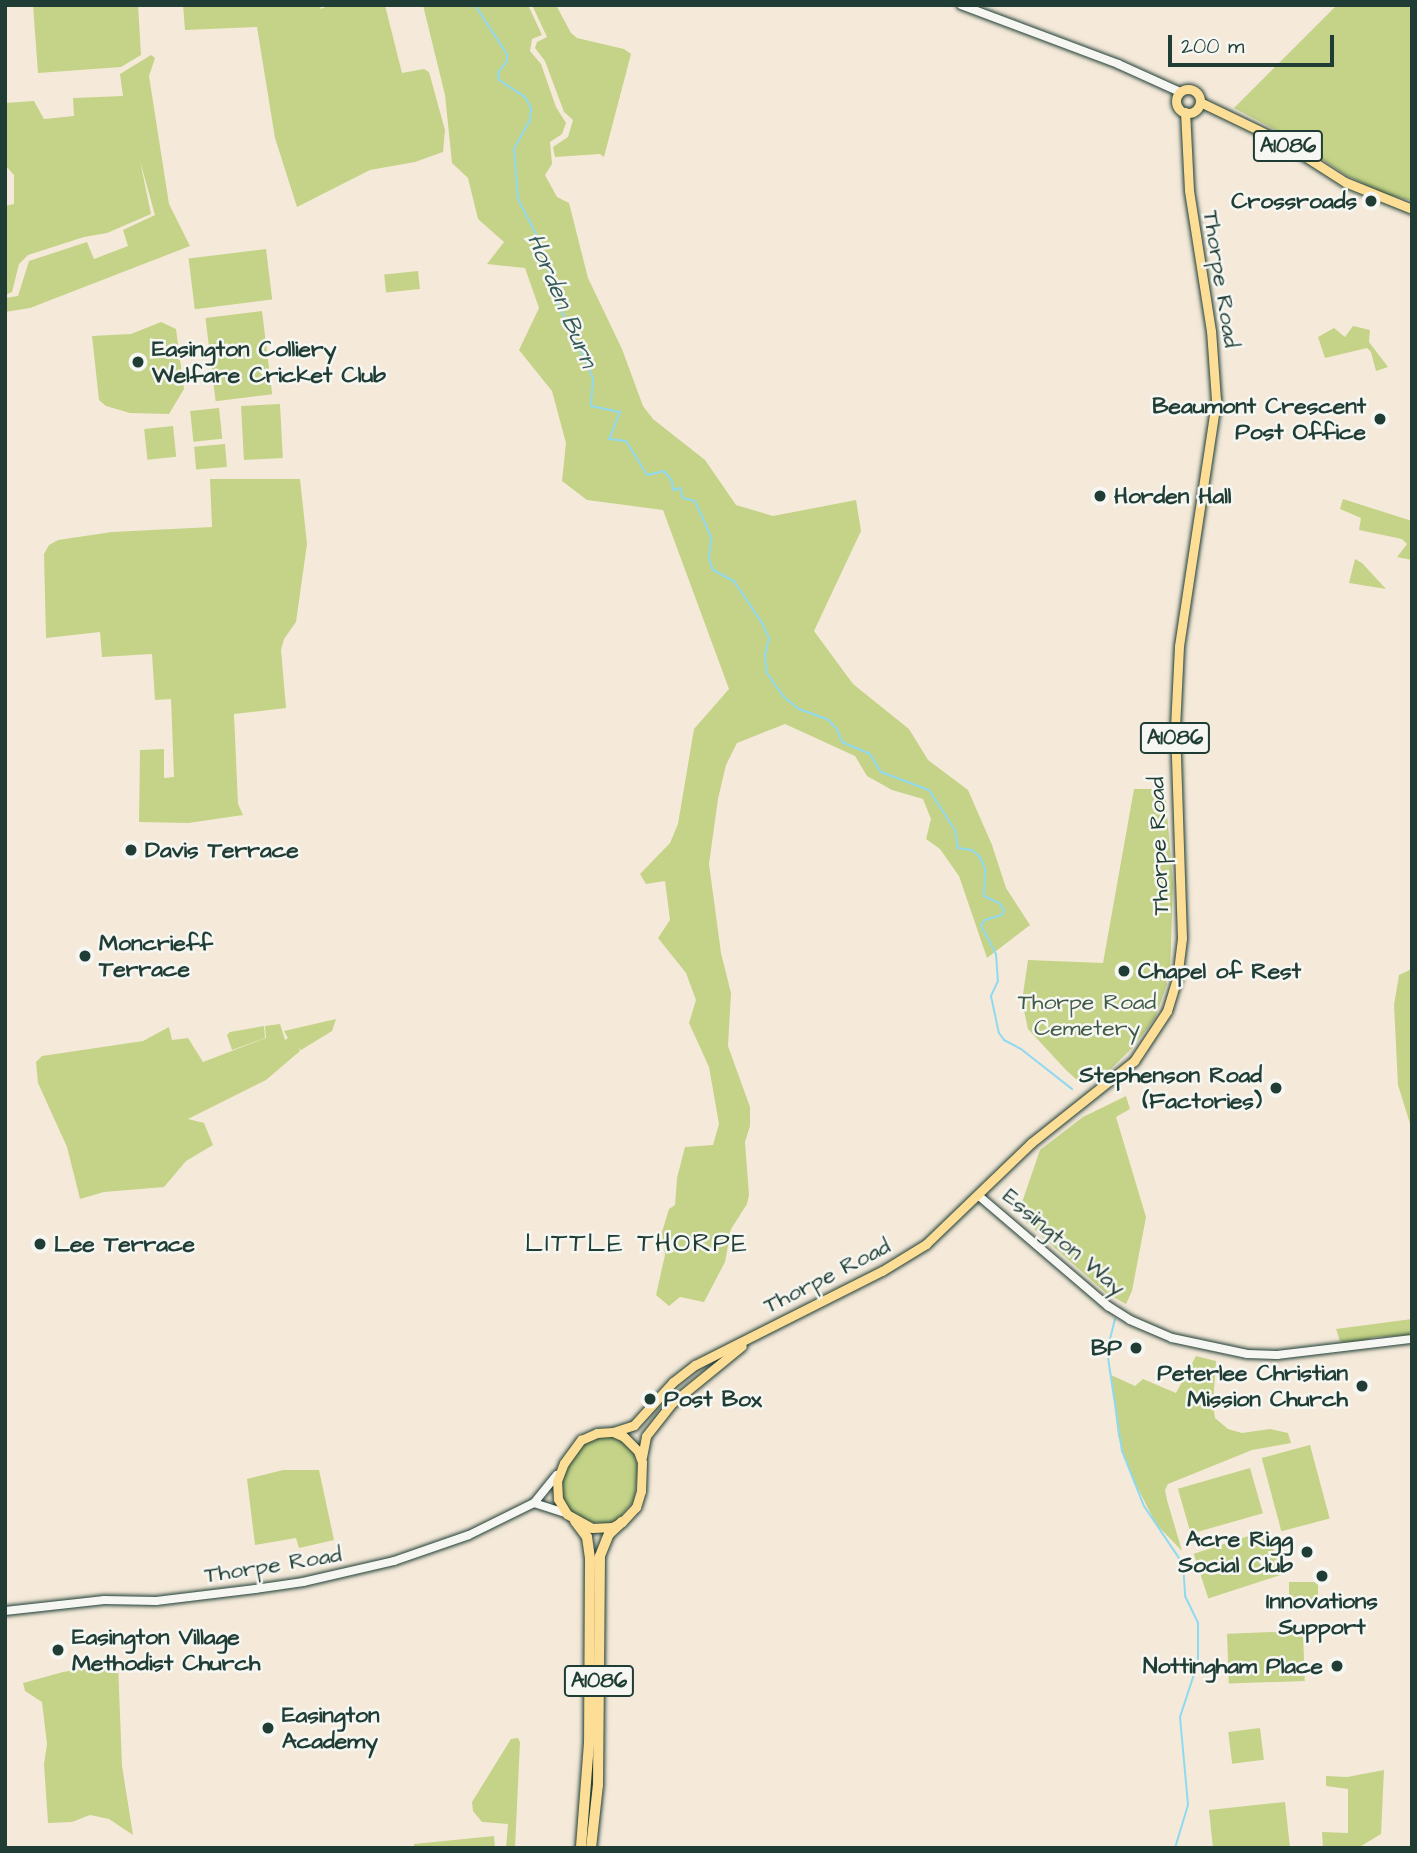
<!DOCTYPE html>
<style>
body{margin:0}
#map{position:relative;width:1417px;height:1853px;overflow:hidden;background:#f5eada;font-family:"Architects Daughter",sans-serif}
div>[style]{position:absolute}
.green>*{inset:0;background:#c4d387;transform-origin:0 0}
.stream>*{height:2px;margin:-1px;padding:0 1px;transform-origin:1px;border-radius:1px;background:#8fd9f1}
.roads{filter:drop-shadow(0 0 2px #1f3d34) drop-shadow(0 0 2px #1f3d34)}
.secondary>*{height:8px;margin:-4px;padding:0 4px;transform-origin:4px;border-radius:4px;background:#f6f6f2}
.primary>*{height:9px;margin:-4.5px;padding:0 4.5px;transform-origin:4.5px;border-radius:4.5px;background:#fdde96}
.primary>.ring{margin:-4.5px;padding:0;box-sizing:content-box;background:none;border:9px solid #fdde96;border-radius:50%}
.highway>*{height:10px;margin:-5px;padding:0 5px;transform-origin:5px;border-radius:5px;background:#fdde96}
.dots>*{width:19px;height:19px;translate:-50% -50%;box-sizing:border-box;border:4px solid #f6f6f2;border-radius:50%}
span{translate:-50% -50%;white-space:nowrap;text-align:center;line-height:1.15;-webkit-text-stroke:5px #f6f6f2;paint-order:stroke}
.shield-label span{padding:2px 5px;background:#f6f6f2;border:2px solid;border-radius:5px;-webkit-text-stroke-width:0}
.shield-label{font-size:21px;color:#1f3d34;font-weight:700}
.poi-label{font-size:23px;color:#1f3d34;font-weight:700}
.right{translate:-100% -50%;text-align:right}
.left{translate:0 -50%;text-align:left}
.street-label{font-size:23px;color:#1f3d34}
.park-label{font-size:23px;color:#405b45}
.water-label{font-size:24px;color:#355c5a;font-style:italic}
.quarter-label{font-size:26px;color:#1f3d34;letter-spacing:2px}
.frame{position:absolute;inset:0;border:7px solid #1f3d34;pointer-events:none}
.scale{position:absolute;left:1168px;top:35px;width:166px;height:32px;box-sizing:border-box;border:4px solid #1f3d34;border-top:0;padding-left:9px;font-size:21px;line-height:24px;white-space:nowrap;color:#1f3d34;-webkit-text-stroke:5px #f6f6f2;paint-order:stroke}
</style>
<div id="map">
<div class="green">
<div style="clip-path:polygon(33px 5px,138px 5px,141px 55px,121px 67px,38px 73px)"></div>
<div style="clip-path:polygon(183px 5px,319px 5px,321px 9px,330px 5px,385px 5px,402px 73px,424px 69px,429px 72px,445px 130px,443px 152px,415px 162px,370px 170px,297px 207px,275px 138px,257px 27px,185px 30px)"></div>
<div style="clip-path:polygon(423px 5px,528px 5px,542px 35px,532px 39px,530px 51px,541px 64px,556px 107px,566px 123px,562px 134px,550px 142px,552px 164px,545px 175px,557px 197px,569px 203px,588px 278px,622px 349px,643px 406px,653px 419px,705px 460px,736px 505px,773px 516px,856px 500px,861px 531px,814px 631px,853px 684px,909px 729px,928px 760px,968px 790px,992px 845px,1006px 888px,1030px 925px,987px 958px,959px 876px,940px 849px,926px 839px,931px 819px,923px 799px,892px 790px,867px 776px,855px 756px,785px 724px,737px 743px,726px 765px,718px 799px,709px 864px,721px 953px,731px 993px,728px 1046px,750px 1107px,750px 1126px,745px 1142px,749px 1195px,747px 1204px,731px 1229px,725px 1262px,704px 1302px,680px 1297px,669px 1306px,656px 1295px,665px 1255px,662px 1232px,669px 1209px,675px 1205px,677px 1178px,685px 1147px,713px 1145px,719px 1124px,709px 1067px,689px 1023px,696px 1000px,686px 973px,658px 938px,670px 920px,665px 881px,646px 884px,640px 874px,670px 843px,678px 824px,694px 729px,729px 689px,663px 510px,587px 500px,562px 481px,566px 443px,552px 391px,519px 350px,539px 308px,525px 268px,487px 264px,504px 242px,478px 219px,468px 178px,452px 163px,445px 95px)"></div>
<div style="clip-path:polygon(532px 5px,556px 5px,571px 33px,577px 38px,624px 49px,631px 54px,604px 157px,600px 154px,555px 157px,553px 147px,568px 137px,573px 120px,564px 112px,545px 61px,535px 48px,537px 42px,547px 37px)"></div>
<div style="clip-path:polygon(1337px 5px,1412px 5px,1412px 201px,1382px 193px,1346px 175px,1289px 137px,1234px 108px)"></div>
<div style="clip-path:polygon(151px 55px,155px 58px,149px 76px,169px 204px,190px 246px,30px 308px,5px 312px,5px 298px,18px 296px,29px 261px,87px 242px,94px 259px,128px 246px,123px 230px,155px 215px,140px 161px,151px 214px,107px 233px,84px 237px,28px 255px,19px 264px,12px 292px,5px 295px,5px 206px,14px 204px,14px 175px,5px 165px,5px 103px,34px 101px,44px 119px,74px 116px,73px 98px,123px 96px,120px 74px)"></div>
<div style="left:266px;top:249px;width:51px;height:78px;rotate:83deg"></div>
<div style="left:418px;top:271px;width:18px;height:34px;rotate:84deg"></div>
<div style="left:262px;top:311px;width:84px;height:57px;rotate:83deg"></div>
<div style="clip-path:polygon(161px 322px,176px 329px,184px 389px,169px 414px,130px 413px,106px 406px,99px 400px,92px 336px,131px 334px)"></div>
<div style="clip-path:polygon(1353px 326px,1370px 330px,1369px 342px,1388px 367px,1376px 371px,1371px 352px,1367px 348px,1325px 358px,1318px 337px,1334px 328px,1345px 337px)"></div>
<div style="left:280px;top:404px;width:54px;height:39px;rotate:87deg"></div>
<div style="left:219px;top:408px;width:31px;height:29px;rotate:84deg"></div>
<div style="left:173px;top:426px;width:31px;height:29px;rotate:84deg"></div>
<div style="left:225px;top:444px;width:23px;height:31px;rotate:85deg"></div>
<div style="clip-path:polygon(210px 479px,300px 479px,307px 544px,296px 622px,284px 639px,281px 650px,286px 708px,234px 714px,238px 804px,243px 815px,188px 823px,139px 822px,140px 750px,164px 749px,164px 778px,174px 777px,171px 699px,155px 700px,152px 654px,102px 657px,100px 632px,46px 638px,44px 554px,49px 545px,58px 540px,112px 532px,212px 527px)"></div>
<div style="clip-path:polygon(1343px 499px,1412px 521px,1412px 560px,1397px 557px,1407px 544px,1402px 539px,1359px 530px,1361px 518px,1340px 509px)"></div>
<div style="clip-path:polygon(1355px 559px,1362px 563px,1386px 589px,1349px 583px)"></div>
<div style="clip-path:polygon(1134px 789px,1165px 789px,1173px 884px,1170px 973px,1165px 976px,1167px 984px,1155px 1018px,1132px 1048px,1107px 1073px,1086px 1082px,1077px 1080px,1066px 1070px,1028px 1029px,1022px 1001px,1028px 960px,1103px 963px)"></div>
<div style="clip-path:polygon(1412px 969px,1412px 1130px,1398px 1085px,1394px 1005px,1399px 975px)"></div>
<div style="clip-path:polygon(336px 1019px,332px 1031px,301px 1050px,299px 1048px,300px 1051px,266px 1080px,188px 1119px,204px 1123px,213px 1145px,186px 1161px,164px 1187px,104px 1192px,80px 1199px,67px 1147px,38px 1083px,36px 1062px,42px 1056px,143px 1041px,169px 1027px,172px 1040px,188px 1038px,203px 1062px,266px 1038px,265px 1026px,280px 1024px,285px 1040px,288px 1038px,284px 1031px)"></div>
<div style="clip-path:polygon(264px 1026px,265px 1038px,232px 1050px,227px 1035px,230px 1032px)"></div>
<div style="clip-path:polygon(1126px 1096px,1130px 1109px,1116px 1117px,1146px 1217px,1132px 1291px,1126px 1304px,1106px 1293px,1055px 1248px,1024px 1220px,1019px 1211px,1040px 1150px,1083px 1117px)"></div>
<div style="clip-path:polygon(1412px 1319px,1412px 1335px,1375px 1337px,1352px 1344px,1340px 1341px,1336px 1329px)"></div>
<div style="clip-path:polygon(1196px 1356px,1216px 1361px,1213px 1404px,1215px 1418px,1228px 1429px,1242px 1433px,1270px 1429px,1288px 1433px,1291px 1443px,1252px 1450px,1168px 1484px,1165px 1490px,1167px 1500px,1182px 1551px,1156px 1524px,1130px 1473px,1118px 1436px,1111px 1375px,1135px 1386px,1143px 1379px,1176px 1393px)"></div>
<div style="clip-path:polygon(611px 1436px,626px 1443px,635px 1456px,638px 1468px,634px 1501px,617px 1520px,608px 1523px,586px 1522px,573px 1515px,565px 1503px,561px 1486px,566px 1470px,584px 1443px,596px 1437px)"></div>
<div style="left:1310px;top:1445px;width:76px;height:50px;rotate:75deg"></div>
<div style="left:1250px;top:1468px;width:47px;height:75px;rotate:74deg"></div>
<div style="clip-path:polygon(283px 1470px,319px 1470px,334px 1540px,299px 1548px,296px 1538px,255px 1545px,247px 1479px)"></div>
<div style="left:1267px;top:1530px;width:47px;height:77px;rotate:72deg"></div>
<div style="left:1289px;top:1582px;width:29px;height:22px"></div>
<div style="left:1303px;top:1631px;width:50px;height:76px;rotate:88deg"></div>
<div style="clip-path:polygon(118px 1663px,122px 1766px,133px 1835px,109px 1819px,90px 1815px,72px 1822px,48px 1823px,44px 1764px,47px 1744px,42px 1702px,25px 1691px,23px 1683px,63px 1672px)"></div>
<div style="left:1260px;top:1728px;width:32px;height:32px;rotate:83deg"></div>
<div style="clip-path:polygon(518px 1738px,520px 1742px,515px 1848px,506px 1848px,508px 1824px,482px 1822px,473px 1811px,472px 1802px,511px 1739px)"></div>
<div style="clip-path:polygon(1384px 1770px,1381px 1834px,1358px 1848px,1323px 1848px,1322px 1832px,1348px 1833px,1348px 1789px,1326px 1786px,1326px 1776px,1347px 1777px)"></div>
<div style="clip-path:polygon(1285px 1802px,1290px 1848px,1213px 1848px,1209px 1810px)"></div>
<div style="clip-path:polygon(494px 1836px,495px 1848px,414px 1848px,414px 1844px)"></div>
</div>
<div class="stream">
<div style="left:475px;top:5px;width:59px;rotate:56.9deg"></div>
<div style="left:507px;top:54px;width:7px;rotate:90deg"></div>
<div style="left:507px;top:61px;width:15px;rotate:127deg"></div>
<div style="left:498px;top:73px;width:7px;rotate:82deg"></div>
<div style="left:499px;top:80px;width:31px;rotate:33deg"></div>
<div style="left:525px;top:97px;width:13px;rotate:61deg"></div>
<div style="left:531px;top:108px;width:12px;rotate:95deg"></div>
<div style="left:530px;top:120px;width:33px;rotate:119deg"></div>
<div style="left:514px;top:149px;width:50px;rotate:85.4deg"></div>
<div style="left:518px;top:199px;width:44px;rotate:62.9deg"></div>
<div style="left:538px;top:238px;width:76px;rotate:72.3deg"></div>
<div style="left:561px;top:310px;width:75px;rotate:64.8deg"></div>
<div style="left:593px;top:378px;width:28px;rotate:94deg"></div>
<div style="left:591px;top:406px;width:30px;rotate:12deg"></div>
<div style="left:620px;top:412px;width:29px;rotate:112deg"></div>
<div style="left:609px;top:439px;width:17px;rotate:7deg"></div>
<div style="left:626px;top:441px;width:40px;rotate:58deg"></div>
<div style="left:647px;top:475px;width:17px;rotate:-13deg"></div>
<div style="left:664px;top:471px;width:13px;rotate:51deg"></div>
<div style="left:672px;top:481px;width:9px;rotate:84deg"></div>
<div style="left:673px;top:490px;width:7px;rotate:-16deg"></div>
<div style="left:680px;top:488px;width:10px;rotate:73deg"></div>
<div style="left:683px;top:498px;width:12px;rotate:14deg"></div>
<div style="left:695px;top:501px;width:39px;rotate:66deg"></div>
<div style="left:711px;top:537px;width:22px;rotate:95deg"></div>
<div style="left:709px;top:559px;width:12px;rotate:70deg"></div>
<div style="left:713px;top:570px;width:24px;rotate:28deg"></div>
<div style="left:734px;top:581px;width:50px;rotate:56.3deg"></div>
<div style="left:762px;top:623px;width:17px;rotate:65deg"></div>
<div style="left:769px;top:638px;width:17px;rotate:103deg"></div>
<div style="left:765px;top:655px;width:18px;rotate:84deg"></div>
<div style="left:767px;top:673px;width:29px;rotate:55deg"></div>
<div style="left:784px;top:697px;width:19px;rotate:39deg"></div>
<div style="left:799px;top:709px;width:30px;rotate:20deg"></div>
<div style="left:827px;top:719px;width:14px;rotate:45deg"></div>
<div style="left:837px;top:729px;width:14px;rotate:69deg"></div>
<div style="left:842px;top:742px;width:30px;rotate:23deg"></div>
<div style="left:870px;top:754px;width:21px;rotate:59deg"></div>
<div style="left:881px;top:772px;width:51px;rotate:20.6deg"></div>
<div style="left:929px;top:790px;width:48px;rotate:57deg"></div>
<div style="left:955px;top:830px;width:18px;rotate:81deg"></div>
<div style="left:958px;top:848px;width:14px;rotate:8deg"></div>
<div style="left:972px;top:850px;width:11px;rotate:41deg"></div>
<div style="left:980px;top:857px;width:13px;rotate:67deg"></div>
<div style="left:985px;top:869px;width:27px;rotate:92deg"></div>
<div style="left:984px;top:896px;width:17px;rotate:25deg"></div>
<div style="left:999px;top:903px;width:9px;rotate:54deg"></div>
<div style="left:1004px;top:910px;width:5px;rotate:112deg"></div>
<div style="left:1002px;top:915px;width:18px;rotate:164deg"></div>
<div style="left:985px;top:920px;width:6px;rotate:129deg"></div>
<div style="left:981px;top:925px;width:33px;rotate:63deg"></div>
<div style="left:996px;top:954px;width:27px;rotate:86deg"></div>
<div style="left:998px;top:981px;width:17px;rotate:115deg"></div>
<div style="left:991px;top:996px;width:38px;rotate:78deg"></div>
<div style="left:999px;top:1033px;width:9px;rotate:54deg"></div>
<div style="left:1004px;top:1040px;width:19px;rotate:28deg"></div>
<div style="left:1021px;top:1049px;width:65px;rotate:38.1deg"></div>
<div style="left:1115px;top:1319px;width:33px;rotate:104deg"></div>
<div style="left:1107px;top:1351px;width:101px;rotate:81.5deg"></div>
<div style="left:1122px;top:1451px;width:59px;rotate:68.2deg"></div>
<div style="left:1144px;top:1506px;width:70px;rotate:56.1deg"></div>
<div style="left:1183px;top:1564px;width:32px;rotate:86deg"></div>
<div style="left:1185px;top:1596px;width:30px;rotate:64deg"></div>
<div style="left:1198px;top:1623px;width:39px;rotate:90deg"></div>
<div style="left:1198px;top:1662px;width:58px;rotate:108.1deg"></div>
<div style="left:1180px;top:1717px;width:88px;rotate:84.8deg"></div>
<div style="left:1188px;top:1805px;width:45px;rotate:106.8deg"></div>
</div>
<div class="roads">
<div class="secondary">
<div style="left:961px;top:5px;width:168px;rotate:20.6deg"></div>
<div style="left:1118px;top:64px;width:68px;rotate:24.3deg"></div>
<div style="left:979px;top:1196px;width:170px;rotate:40.5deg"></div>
<div style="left:1108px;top:1306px;width:26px;rotate:32deg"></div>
<div style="left:1130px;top:1320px;width:46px;rotate:23.2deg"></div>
<div style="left:1172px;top:1338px;width:77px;rotate:12deg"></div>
<div style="left:1247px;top:1354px;width:30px;rotate:2deg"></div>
<div style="left:1277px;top:1355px;width:136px;rotate:-6.8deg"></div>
<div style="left:534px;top:1503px;width:35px;rotate:18deg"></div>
<div style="left:5px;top:1611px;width:100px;rotate:-6.3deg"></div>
<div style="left:104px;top:1600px;width:52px;rotate:1.1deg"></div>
<div style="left:156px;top:1601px;width:100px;rotate:-6.9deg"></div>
<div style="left:255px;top:1589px;width:49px;rotate:-8.3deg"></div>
<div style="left:303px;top:1582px;width:93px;rotate:-13deg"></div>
<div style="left:394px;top:1561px;width:79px;rotate:-19.1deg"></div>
<div style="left:469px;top:1535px;width:72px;rotate:-26.2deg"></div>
<div style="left:534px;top:1503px;width:36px;rotate:-51deg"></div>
</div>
<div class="primary">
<div class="ring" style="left:1176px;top:89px;width:15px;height:15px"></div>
<div style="left:1200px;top:102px;width:90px;rotate:25.7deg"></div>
<div style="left:1281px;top:141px;width:76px;rotate:32.6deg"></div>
<div style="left:1345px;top:182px;width:72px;rotate:21.9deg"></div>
<div style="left:613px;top:1432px;width:22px;rotate:-18deg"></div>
<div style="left:634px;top:1425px;width:58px;rotate:-47.8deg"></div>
<div style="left:673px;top:1382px;width:28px;rotate:-38deg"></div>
<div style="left:695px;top:1365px;width:209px;rotate:-26.7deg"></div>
<div style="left:882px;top:1271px;width:52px;rotate:-31.5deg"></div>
<div style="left:926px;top:1244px;width:146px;rotate:-43.9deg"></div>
<div style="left:1031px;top:1143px;width:132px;rotate:-38.5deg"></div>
<div style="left:1134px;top:1061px;width:60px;rotate:-56.6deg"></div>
<div style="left:1167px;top:1011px;width:34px;rotate:-73deg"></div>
<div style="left:1177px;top:979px;width:41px;rotate:-83deg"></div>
<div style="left:1182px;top:938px;width:210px;rotate:-91.9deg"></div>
<div style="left:1175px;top:728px;width:82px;rotate:-87.2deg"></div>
<div style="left:1179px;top:646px;width:249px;rotate:-81.4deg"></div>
<div style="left:1216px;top:400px;width:69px;rotate:-94.1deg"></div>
<div style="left:1211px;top:331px;width:143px;rotate:-98.9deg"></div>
<div style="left:1189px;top:190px;width:78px;rotate:-92.9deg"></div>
<div style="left:613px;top:1432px;width:12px;rotate:24deg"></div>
<div style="left:624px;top:1437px;width:20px;rotate:45deg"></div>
<div style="left:638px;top:1451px;width:12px;rotate:70deg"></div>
<div style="left:642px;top:1462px;width:29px;rotate:92deg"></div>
<div style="left:641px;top:1491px;width:17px;rotate:107deg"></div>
<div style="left:636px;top:1507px;width:21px;rotate:133deg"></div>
<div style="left:622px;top:1522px;width:11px;rotate:153deg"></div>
<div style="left:612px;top:1527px;width:20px;rotate:177deg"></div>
<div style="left:592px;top:1528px;width:29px;rotate:-151deg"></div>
<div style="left:567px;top:1514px;width:17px;rotate:-121deg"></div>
<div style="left:558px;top:1499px;width:18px;rotate:-93deg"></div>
<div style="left:557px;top:1481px;width:19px;rotate:-69deg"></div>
<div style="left:564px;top:1463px;width:29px;rotate:-54deg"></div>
<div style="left:581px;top:1440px;width:17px;rotate:-24deg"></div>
<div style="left:597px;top:1433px;width:16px;rotate:-4deg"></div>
<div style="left:642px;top:1457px;width:21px;rotate:-79deg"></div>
<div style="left:646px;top:1436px;width:42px;rotate:-51.8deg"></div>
<div style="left:672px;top:1403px;width:90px;rotate:-39.2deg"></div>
</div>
<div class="highway">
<div style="left:575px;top:1521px;width:20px;rotate:53deg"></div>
<div style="left:587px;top:1537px;width:22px;rotate:82deg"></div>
<div style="left:590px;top:1559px;width:184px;rotate:90.3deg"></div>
<div style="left:589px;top:1743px;width:105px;rotate:94.4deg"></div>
<div style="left:591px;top:1848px;width:63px;rotate:-83.7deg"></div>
<div style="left:598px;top:1785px;width:229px;rotate:-89.5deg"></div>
<div style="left:600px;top:1556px;width:24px;rotate:-68deg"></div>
<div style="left:609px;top:1534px;width:18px;rotate:-43deg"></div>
</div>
</div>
<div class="dots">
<div style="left:1371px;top:201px;background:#1f3d34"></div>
<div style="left:138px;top:362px;background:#1f3d34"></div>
<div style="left:1380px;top:419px;background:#1f3d34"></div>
<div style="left:1100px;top:496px;background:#1f3d34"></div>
<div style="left:131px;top:850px;background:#1f3d34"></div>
<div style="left:85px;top:956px;background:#1f3d34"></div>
<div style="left:1124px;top:971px;background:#1f3d34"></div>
<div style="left:1276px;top:1088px;background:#1f3d34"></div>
<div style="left:40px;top:1244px;background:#1f3d34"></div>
<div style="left:1136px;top:1348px;background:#1f3d34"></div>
<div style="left:1362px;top:1386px;background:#1f3d34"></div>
<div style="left:650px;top:1399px;background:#1f3d34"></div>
<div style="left:1307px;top:1552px;background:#1f3d34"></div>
<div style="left:1322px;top:1576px;background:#1f3d34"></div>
<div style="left:58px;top:1650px;background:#1f3d34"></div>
<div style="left:1337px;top:1666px;background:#1f3d34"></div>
<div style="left:268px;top:1728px;background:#1f3d34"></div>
</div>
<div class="shield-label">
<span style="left:1288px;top:146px">A1086</span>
<span style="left:1175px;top:738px">A1086</span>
<span style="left:599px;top:1681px">A1086</span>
</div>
<div class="poi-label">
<span class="right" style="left:1357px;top:201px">Crossroads</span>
<span class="left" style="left:152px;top:362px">Easington Colliery<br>Welfare Cricket Club</span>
<span class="right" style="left:1366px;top:419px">Beaumont Crescent<br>Post Office</span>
<span class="left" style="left:1114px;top:496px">Horden Hall</span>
<span class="left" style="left:145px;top:850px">Davis Terrace</span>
<span class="left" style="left:99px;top:956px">Moncrieff<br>Terrace</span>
<span class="left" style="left:1138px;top:971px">Chapel of Rest</span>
<span class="right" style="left:1262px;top:1088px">Stephenson Road<br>(Factories)</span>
<span class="left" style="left:54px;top:1244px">Lee Terrace</span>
<span class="right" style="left:1122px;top:1348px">BP</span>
<span class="right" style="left:1348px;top:1386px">Peterlee Christian<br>Mission Church</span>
<span class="left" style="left:664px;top:1399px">Post Box</span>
<span class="right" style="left:1293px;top:1552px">Acre Rigg<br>Social Club</span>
<span style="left:1322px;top:1614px">Innovations<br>Support</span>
<span class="left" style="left:72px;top:1650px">Easington Village<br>Methodist Church</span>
<span class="right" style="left:1323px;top:1666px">Nottingham Place</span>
<span class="left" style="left:282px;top:1728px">Easington<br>Academy</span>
</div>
<div class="street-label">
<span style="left:1221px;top:279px;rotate:81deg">Thorpe Road</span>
<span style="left:1159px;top:846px;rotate:-92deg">Thorpe Road</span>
<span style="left:1064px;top:1242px;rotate:40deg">Essington Way</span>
<span style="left:827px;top:1276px;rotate:-27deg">Thorpe Road</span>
<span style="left:273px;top:1565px;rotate:-9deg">Thorpe Road</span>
</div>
<div class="park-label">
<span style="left:1087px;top:1015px">Thorpe Road<br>Cemetery</span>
</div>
<div class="water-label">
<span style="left:561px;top:301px;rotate:67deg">Horden Burn</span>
</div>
<div class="quarter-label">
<span style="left:637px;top:1244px">LITTLE THORPE</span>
</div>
<div class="frame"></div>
<div class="scale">200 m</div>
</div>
